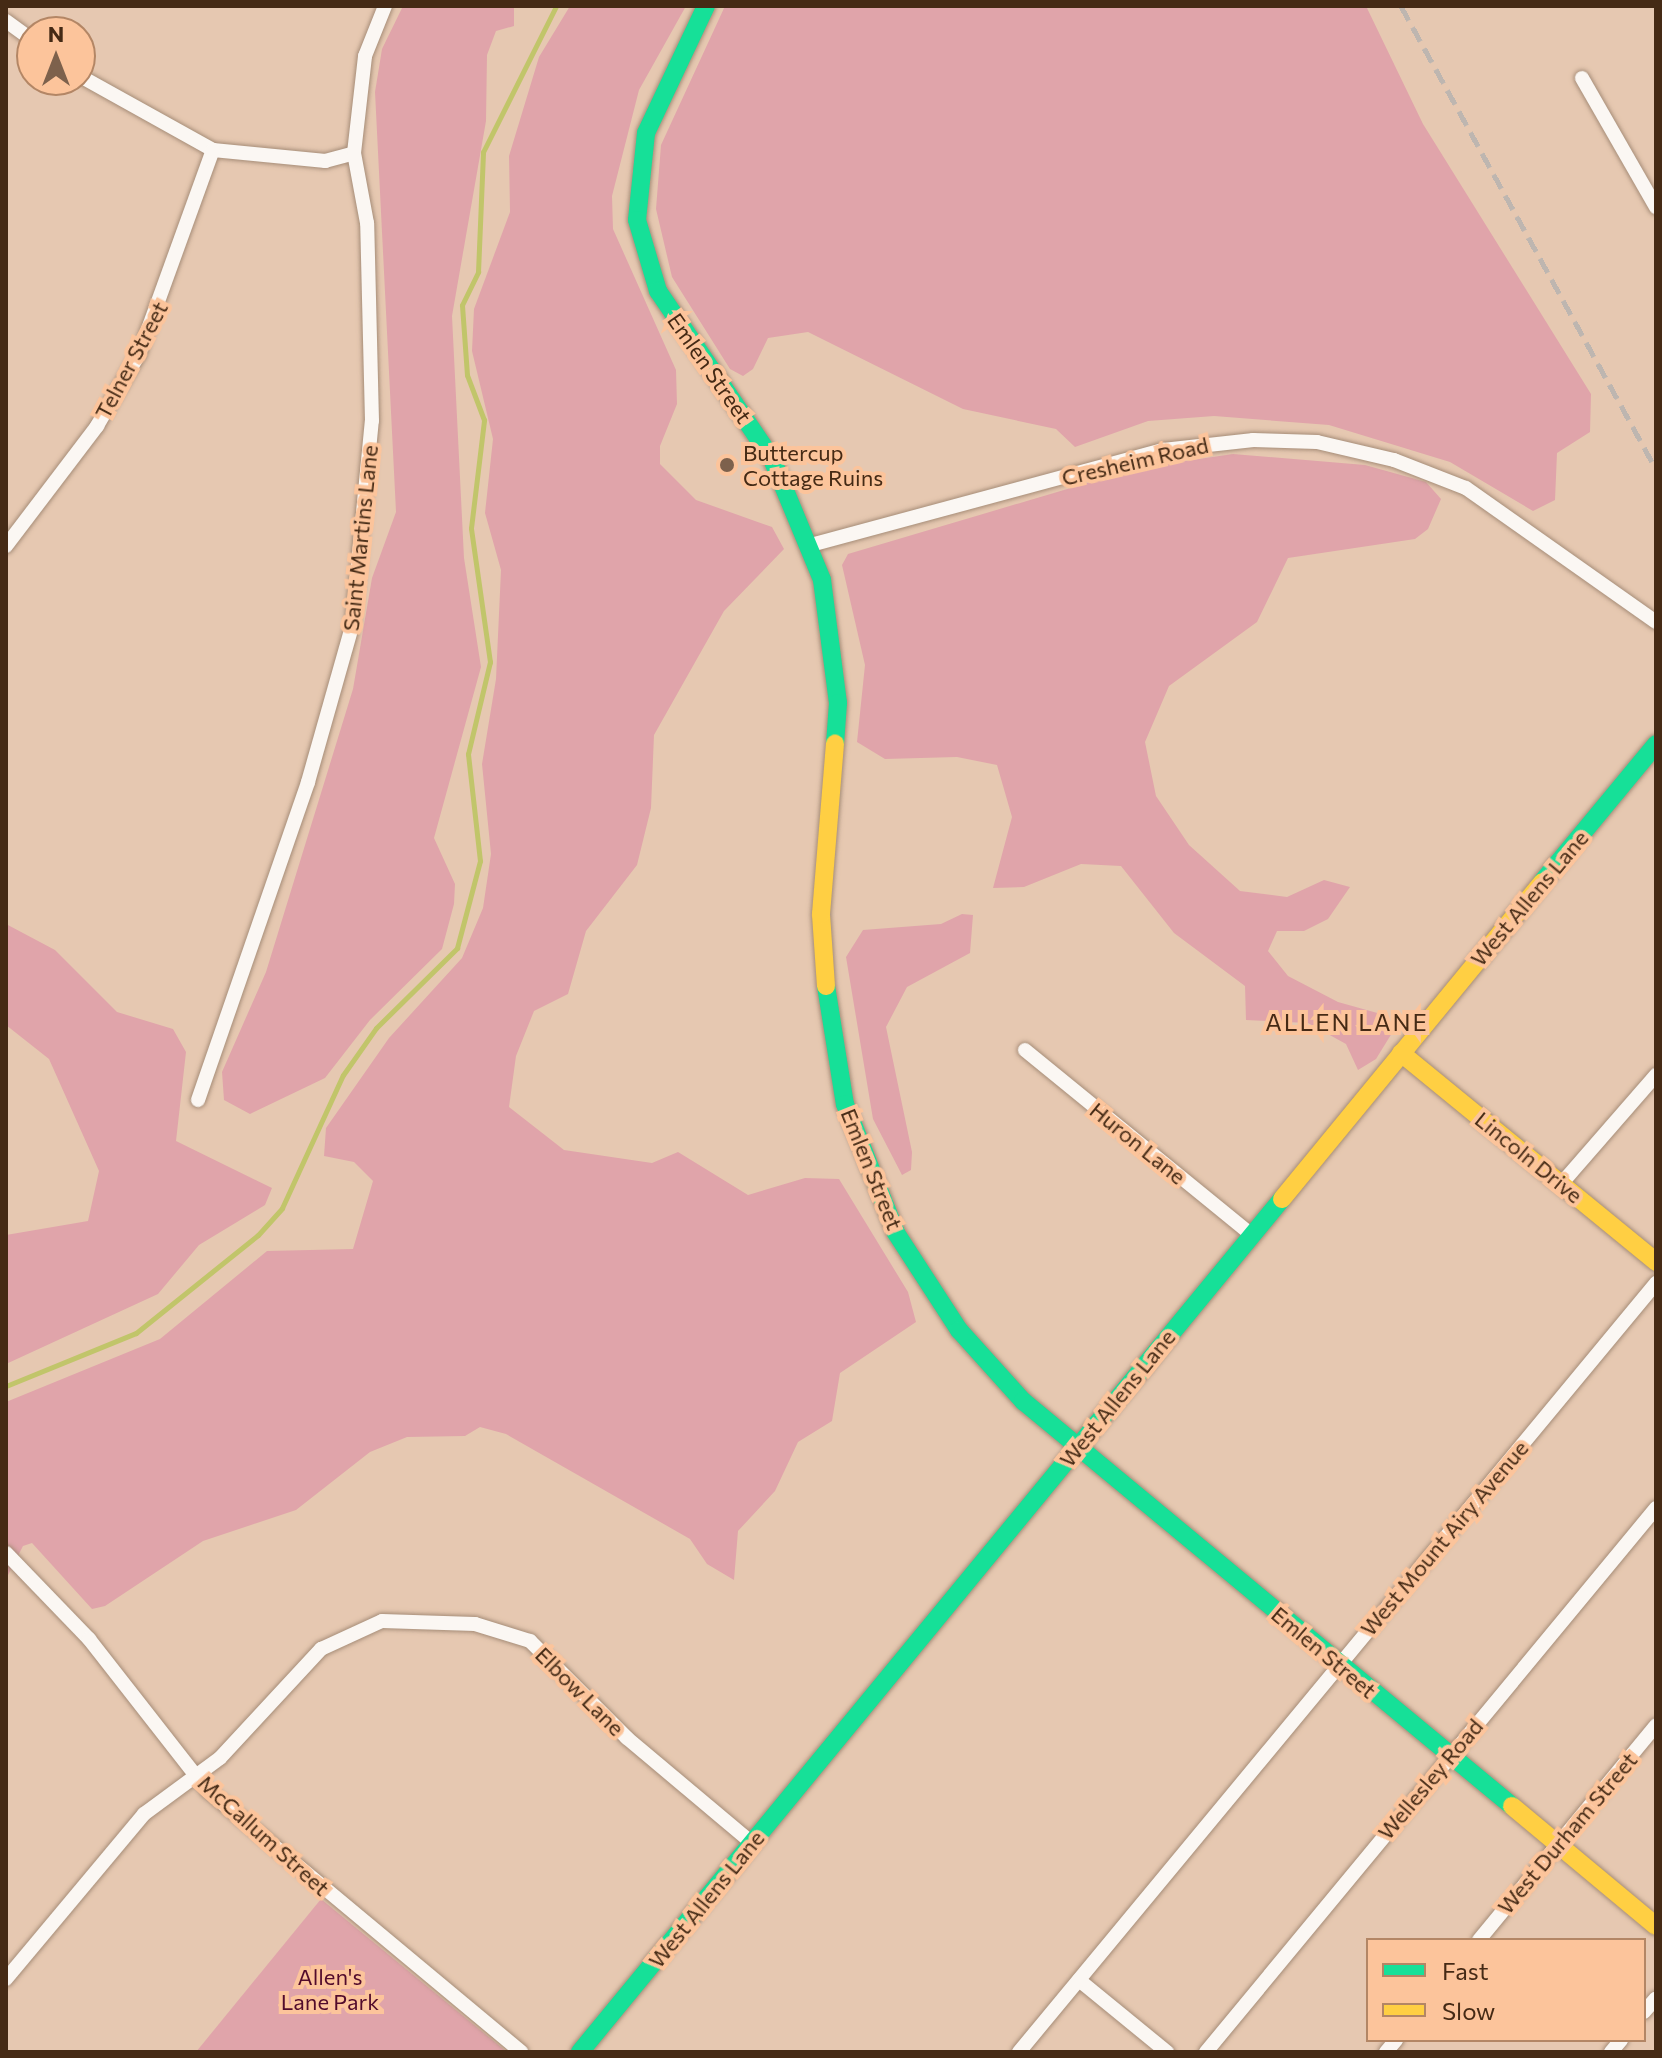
<!DOCTYPE html>
<style>
body{margin:0}
#map{position:relative;width:1662px;height:2058px;overflow:hidden;background:#e6c8b1;font-family:Commissioner,sans-serif}
div>[style]{position:absolute}
.green>*{inset:0;background:#e0a4aa}
.stream>*{height:5px;margin:-2.5px;padding:0 2.5px;transform-origin:2.5px;border-radius:2.5px;background:#c1c56a}
.roads{filter:drop-shadow(0 0 2px #a68d78) drop-shadow(0 0 2px #a68d78)}
.street>*{height:14px;margin:-7px;padding:0 7px;transform-origin:7px;border-radius:7px;background:#fbf7f3}
.fast>*{height:18px;margin:-9px;padding:0 9px;transform-origin:9px;border-radius:9px;background:#16e098}
.slow>*{height:18px;margin:-9px;padding:0 9px;transform-origin:9px;border-radius:9px;background:#ffcf43}
.rail>*{height:5px;margin-top:-2.5px;transform-origin:0;background:repeating-linear-gradient(90deg,#beb6b0 0 16px,transparent 0 24px)}
.dots>*{width:22px;height:22px;translate:-50% -50%;box-sizing:border-box;border:4px solid #fcc49b;border-radius:50%}
span{translate:-50% -50%;white-space:nowrap;text-align:center;line-height:1.15;-webkit-text-stroke:8px #fcc49b;paint-order:stroke}
.street-label{font-size:22px;color:#452a15}
.poi-label{font-size:22px;color:#452a15}
.left{translate:0 -50%;text-align:left}
.park-label{font-size:22px;color:#520b2c}
.neighbourhood-label{font-size:24px;color:#452a15;letter-spacing:2px}
.frame{position:absolute;inset:0;border:8px solid #452a15;pointer-events:none}
.legend{position:absolute;left:1366px;top:1938px;width:280px;height:104px;box-sizing:border-box;background:#fcc49b;border:2px solid #b38665;margin:0;padding:10px 14px;list-style:none;font-size:24px;color:#452a15}
.legend li{display:flex;align-items:center;gap:16px;height:40px}
.legend b{width:40px;border:2px solid #b38665}
.north{position:absolute;left:16px;top:16px;width:80px;height:80px;box-sizing:border-box;background:#fcc49b;border:2px solid #b38665;border-radius:50%;rotate:0deg;font-size:22px;font-weight:700;line-height:32px;text-align:center;color:#452a15}
.north::after{content:'';display:block;margin:auto;width:28px;height:36px;background:#7d614c;clip-path:polygon(50% 0,100% 100%,50% 72%,0 100%)}
</style>
<div id="map">
<div class="green">
<div style="clip-path:polygon(403px 6px,514px 6px,514px 26px,496px 31px,487px 55px,486px 121px,452px 316px,464px 558px,481px 667px,434px 838px,455px 884px,454px 904px,442px 949px,370px 1020px,325px 1078px,250px 1114px,224px 1100px,222px 1072px,266px 972px,353px 689px,372px 578px,396px 512px,375px 92px,382px 49px)"></div>
<div style="clip-path:polygon(570px 6px,686px 6px,639px 90px,612px 196px,613px 229px,676px 370px,677px 404px,660px 446px,660px 464px,696px 500px,772px 527px,784px 549px,724px 611px,654px 735px,651px 808px,637px 865px,586px 931px,568px 994px,534px 1011px,516px 1056px,509px 1107px,564px 1150px,652px 1163px,678px 1152px,748px 1195px,805px 1178px,839px 1179px,908px 1292px,916px 1322px,840px 1373px,832px 1421px,798px 1442px,775px 1491px,738px 1531px,734px 1580px,707px 1564px,690px 1539px,506px 1434px,480px 1427px,465px 1436px,407px 1437px,370px 1452px,296px 1510px,203px 1541px,105px 1606px,92px 1609px,32px 1543px,23px 1546px,7px 1577px,6px 1624px,6px 1402px,160px 1339px,267px 1251px,353px 1249px,373px 1181px,354px 1162px,324px 1156px,326px 1128px,389px 1038px,462px 958px,483px 908px,491px 854px,482px 764px,496px 679px,501px 570px,485px 513px,493px 439px,472px 351px,474px 309px,510px 212px,509px 156px,539px 57px)"></div>
<div style="clip-path:polygon(725px 6px,1366px 6px,1423px 124px,1591px 394px,1590px 432px,1557px 453px,1555px 500px,1533px 511px,1450px 462px,1329px 425px,1214px 416px,1148px 421px,1075px 447px,1056px 429px,963px 409px,808px 332px,768px 338px,753px 369px,743px 376px,730px 369px,672px 277px,656px 209px,661px 145px)"></div>
<div style="clip-path:polygon(1233px 454px,1365px 465px,1426px 482px,1441px 499px,1428px 529px,1415px 539px,1288px 558px,1257px 622px,1169px 686px,1145px 742px,1156px 796px,1189px 845px,1240px 891px,1287px 897px,1324px 880px,1350px 887px,1328px 919px,1304px 931px,1277px 931px,1268px 951px,1288px 976px,1338px 1002px,1388px 1016px,1392px 1033px,1376px 1059px,1358px 1070px,1346px 1044px,1308px 1023px,1246px 1020px,1245px 986px,1174px 933px,1121px 866px,1081px 864px,1024px 887px,993px 888px,1012px 817px,997px 765px,957px 757px,885px 759px,857px 742px,865px 665px,842px 565px,848px 554px,1138px 468px)"></div>
<div style="clip-path:polygon(962px 914px,973px 915px,970px 953px,907px 987px,886px 1027px,912px 1152px,911px 1170px,902px 1175px,873px 1119px,846px 957px,863px 930px,941px 924px)"></div>
<div style="clip-path:polygon(6px 924px,55px 950px,117px 1012px,173px 1029px,186px 1052px,176px 1141px,272px 1188px,265px 1205px,199px 1245px,158px 1294px,6px 1364px,6px 1235px,88px 1221px,99px 1171px,49px 1059px,6px 1025px)"></div>
<div style="clip-path:polygon(321px 1899px,507px 2052px,196px 2052px)"></div>
</div>
<div class="stream">
<div style="left:6px;top:1386px;width:140px;rotate:-22.2deg"></div>
<div style="left:136px;top:1333px;width:156px;rotate:-38.8deg"></div>
<div style="left:258px;top:1235px;width:36px;rotate:-48deg"></div>
<div style="left:282px;top:1208px;width:146px;rotate:-65.4deg"></div>
<div style="left:343px;top:1075px;width:57px;rotate:-54.9deg"></div>
<div style="left:376px;top:1028px;width:114px;rotate:-44.6deg"></div>
<div style="left:457px;top:948px;width:90px;rotate:-75.2deg"></div>
<div style="left:480px;top:861px;width:108px;rotate:-96.4deg"></div>
<div style="left:468px;top:754px;width:95px;rotate:-76.6deg"></div>
<div style="left:490px;top:662px;width:135px;rotate:-98.1deg"></div>
<div style="left:471px;top:528px;width:109px;rotate:-83.1deg"></div>
<div style="left:484px;top:420px;width:48px;rotate:-110.7deg"></div>
<div style="left:467px;top:375px;width:70px;rotate:-94.1deg"></div>
<div style="left:462px;top:305px;width:37px;rotate:-64deg"></div>
<div style="left:478px;top:272px;width:120px;rotate:-87.6deg"></div>
<div style="left:483px;top:152px;width:163px;rotate:-63.4deg"></div>
</div>
<div class="roads">
<div class="street">
<div style="left:6px;top:21px;width:32px;rotate:36deg"></div>
<div style="left:80px;top:76px;width:152px;rotate:29.1deg"></div>
<div style="left:213px;top:150px;width:113px;rotate:5.6deg"></div>
<div style="left:325px;top:161px;width:30px;rotate:-15deg"></div>
<div style="left:1582px;top:78px;width:149px;rotate:60.2deg"></div>
<div style="left:811px;top:545px;width:365px;rotate:-15.1deg"></div>
<div style="left:1163px;top:450px;width:91px;rotate:-6.3deg"></div>
<div style="left:1253px;top:440px;width:64px;rotate:1.8deg"></div>
<div style="left:1317px;top:442px;width:79px;rotate:13.2deg"></div>
<div style="left:1394px;top:460px;width:77px;rotate:21.3deg"></div>
<div style="left:1466px;top:488px;width:232px;rotate:35.2deg"></div>
<div style="left:6px;top:546px;width:151px;rotate:-52.8deg"></div>
<div style="left:97px;top:426px;width:83px;rotate:-59.7deg"></div>
<div style="left:139px;top:354px;width:217px;rotate:-70.1deg"></div>
<div style="left:1025px;top:1050px;width:293px;rotate:39.2deg"></div>
<div style="left:198px;top:1100px;width:336px;rotate:-70.9deg"></div>
<div style="left:308px;top:782px;width:161px;rotate:-74.2deg"></div>
<div style="left:352px;top:627px;width:207px;rotate:-84.5deg"></div>
<div style="left:372px;top:421px;width:198px;rotate:-91.4deg"></div>
<div style="left:367px;top:223px;width:71px;rotate:-100.5deg"></div>
<div style="left:354px;top:153px;width:98px;rotate:-83.5deg"></div>
<div style="left:365px;top:56px;width:54px;rotate:-68.2deg"></div>
<div style="left:1561px;top:1184px;width:145px;rotate:-48.9deg"></div>
<div style="left:6px;top:1553px;width:120px;rotate:46deg"></div>
<div style="left:89px;top:1639px;width:192px;rotate:52deg"></div>
<div style="left:207px;top:1790px;width:409px;rotate:39.8deg"></div>
<div style="left:1479px;top:1940px;width:278px;rotate:-50.5deg"></div>
<div style="left:6px;top:1979px;width:215px;rotate:-50.1deg"></div>
<div style="left:144px;top:1814px;width:94px;rotate:-36.4deg"></div>
<div style="left:220px;top:1758px;width:149px;rotate:-47.2deg"></div>
<div style="left:321px;top:1649px;width:67px;rotate:-24.7deg"></div>
<div style="left:382px;top:1621px;width:93px;rotate:1.8deg"></div>
<div style="left:475px;top:1624px;width:58px;rotate:17.2deg"></div>
<div style="left:530px;top:1641px;width:137px;rotate:45deg"></div>
<div style="left:627px;top:1738px;width:163px;rotate:40deg"></div>
<div style="left:1079px;top:1980px;width:114px;rotate:39.3deg"></div>
<div style="left:1644px;top:2012px;width:18px;rotate:-49deg"></div>
<div style="left:1019px;top:2052px;width:999px;rotate:-50.36deg"></div>
<div style="left:1206px;top:2052px;width:706px;rotate:-50.4deg"></div>
<div style="left:1386px;top:2052px;width:16px;rotate:-50deg"></div>
<div style="left:1611px;top:2052px;width:16px;rotate:-50deg"></div>
</div>
<div class="fast">
<div style="left:706px;top:6px;width:140px;rotate:115.3deg"></div>
<div style="left:646px;top:133px;width:87px;rotate:95.9deg"></div>
<div style="left:637px;top:220px;width:74px;rotate:73.5deg"></div>
<div style="left:658px;top:291px;width:203px;rotate:55.8deg"></div>
<div style="left:772px;top:459px;width:131px;rotate:67.5deg"></div>
<div style="left:822px;top:580px;width:124px;rotate:82.6deg"></div>
<div style="left:838px;top:703px;width:41px;rotate:94.2deg"></div>
<div style="left:1542px;top:882px;width:179px;rotate:-50.4deg"></div>
<div style="left:826px;top:986px;width:120px;rotate:80.9deg"></div>
<div style="left:845px;top:1104px;width:139px;rotate:68.4deg"></div>
<div style="left:896px;top:1233px;width:116px;rotate:57deg"></div>
<div style="left:959px;top:1330px;width:96px;rotate:48deg"></div>
<div style="left:1023px;top:1401px;width:635px;rotate:39.63deg"></div>
<div style="left:580px;top:2052px;width:1105px;rotate:-50.55deg"></div>
</div>
<div class="slow">
<div style="left:826px;top:986px;width:72px;rotate:-94deg"></div>
<div style="left:821px;top:914px;width:171px;rotate:-85.3deg"></div>
<div style="left:1401px;top:1053px;width:330px;rotate:39.3deg"></div>
<div style="left:1282px;top:1199px;width:410px;rotate:-50.6deg"></div>
<div style="left:1512px;top:1806px;width:187px;rotate:39.8deg"></div>
</div>
</div>
<div class="rail">
<div style="left:1401px;top:6px;width:529px;rotate:61.16deg"></div>
</div>
<div class="dots">
<div style="left:727px;top:465px;background:#7d614c"></div>
</div>
<div class="street-label">
<span style="left:131px;top:360px;rotate:-62deg">Telner Street</span>
<span style="left:710px;top:368px;rotate:55deg">Emlen Street</span>
<span style="left:1135px;top:461px;rotate:-13deg">Cresheim Road</span>
<span style="left:360px;top:538px;rotate:-84deg">Saint Martins Lane</span>
<span style="left:1529px;top:898px;rotate:-50deg">West Allens Lane</span>
<span style="left:1138px;top:1143px;rotate:39deg">Huron Lane</span>
<span style="left:1529px;top:1157px;rotate:39deg">Lincoln Drive</span>
<span style="left:872px;top:1169px;rotate:68deg">Emlen Street</span>
<span style="left:1117px;top:1398px;rotate:-51deg">West Allens Lane</span>
<span style="left:1444px;top:1538px;rotate:-50deg">West Mount Airy Avenue</span>
<span style="left:1324px;top:1652px;rotate:40deg">Emlen Street</span>
<span style="left:580px;top:1691px;rotate:45deg">Elbow Lane</span>
<span style="left:1430px;top:1779px;rotate:-50deg">Wellesley Road</span>
<span style="left:1567px;top:1833px;rotate:-50deg">West Durham Street</span>
<span style="left:264px;top:1835px;rotate:42deg">McCallum Street</span>
<span style="left:706px;top:1899px;rotate:-51deg">West Allens Lane</span>
</div>
<div class="poi-label">
<span class="left" style="left:743px;top:465px">Buttercup<br>Cottage Ruins</span>
</div>
<div class="park-label">
<span style="left:330px;top:1989px">Allen's<br>Lane Park</span>
</div>
<div class="neighbourhood-label">
<span style="left:1347px;top:1022px">ALLEN LANE</span>
</div>
<div class="frame"></div>
<ul class="legend">
<li><b style="height:10px;background:#16e098"></b>Fast</li>
<li><b style="height:10px;background:#ffcf43"></b>Slow</li>
</ul>
<div class="north">N</div>
</div>
